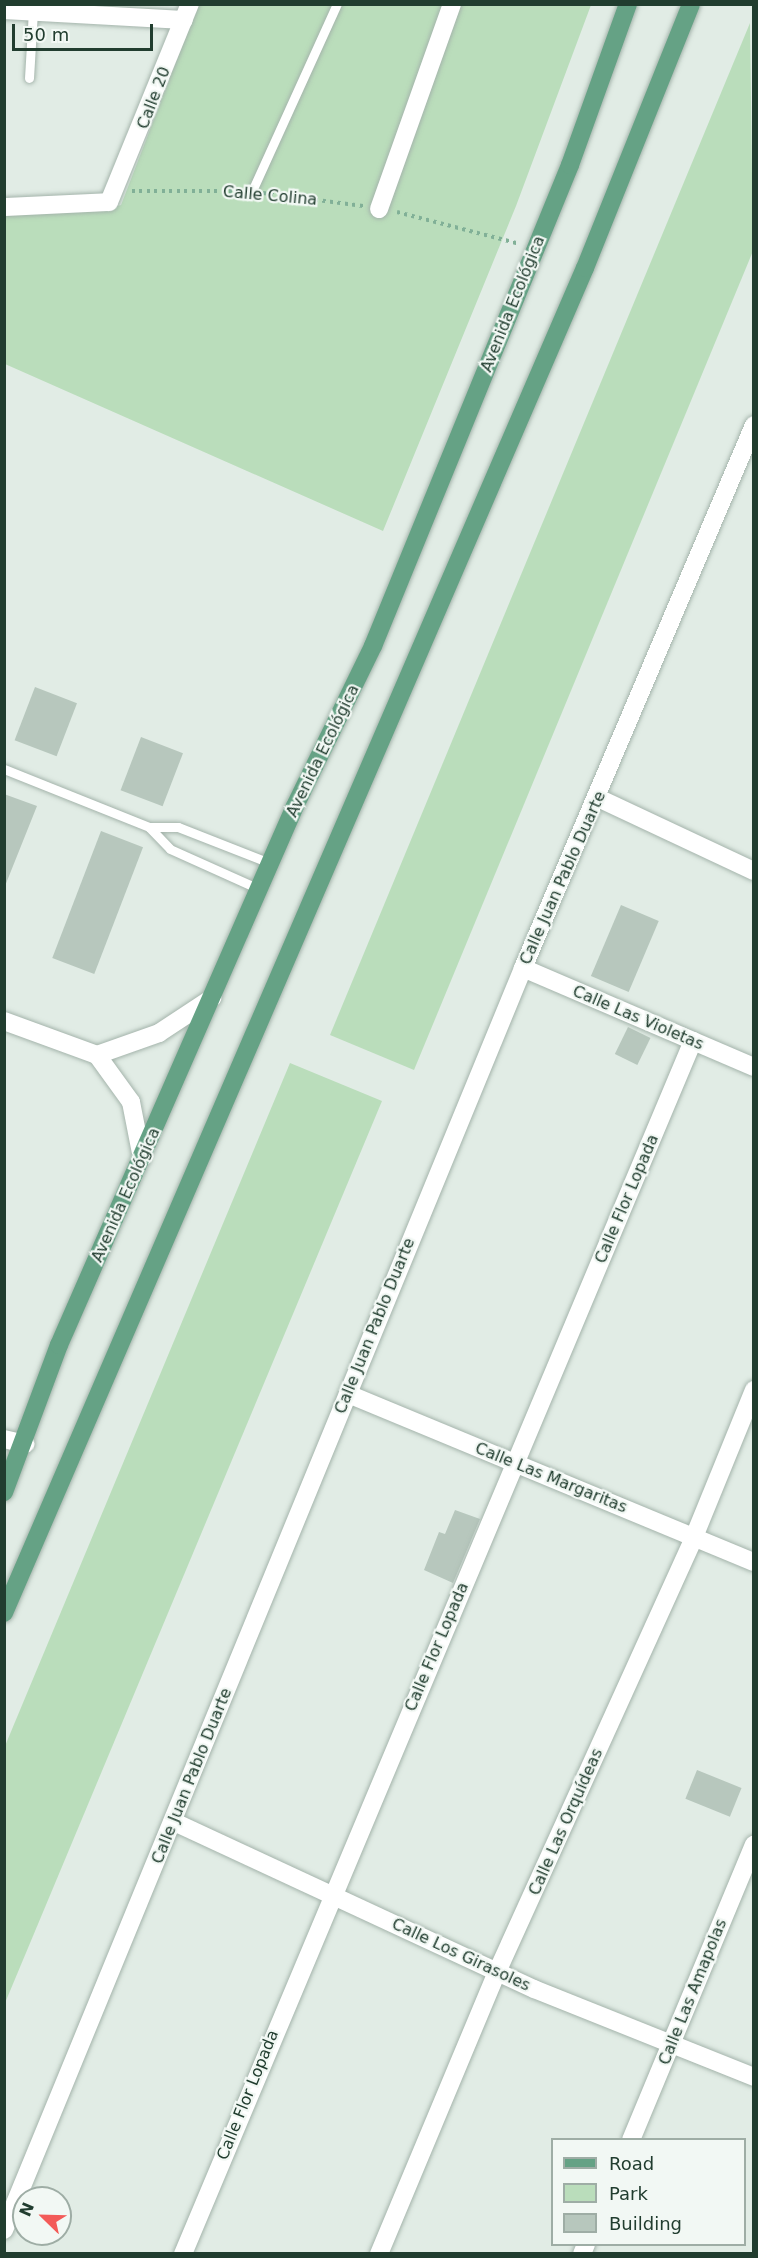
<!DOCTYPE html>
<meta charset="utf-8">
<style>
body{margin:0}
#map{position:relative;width:758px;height:2258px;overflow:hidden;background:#e1ece5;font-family:"DejaVu Sans",sans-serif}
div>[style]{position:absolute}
.green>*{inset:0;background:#baddbb}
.building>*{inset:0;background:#b7c7bd;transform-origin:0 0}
.path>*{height:4px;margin-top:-2px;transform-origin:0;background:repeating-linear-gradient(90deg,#81b097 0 3px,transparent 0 7.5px)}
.roads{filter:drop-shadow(0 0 2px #a4b4ab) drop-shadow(0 0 2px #a4b4ab)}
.service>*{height:9px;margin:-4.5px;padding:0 4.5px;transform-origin:4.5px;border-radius:4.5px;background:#fff}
.minor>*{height:18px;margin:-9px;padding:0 9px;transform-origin:9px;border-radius:9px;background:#fff}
.primary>*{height:18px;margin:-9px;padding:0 9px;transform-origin:9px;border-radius:9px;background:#65a285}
span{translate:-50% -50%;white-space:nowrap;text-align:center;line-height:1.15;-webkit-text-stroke:4.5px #f2f8f4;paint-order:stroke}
.street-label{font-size:16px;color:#213d2f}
.frame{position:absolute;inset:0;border:6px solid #213d2f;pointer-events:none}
.legend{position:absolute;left:551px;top:2138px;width:195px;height:108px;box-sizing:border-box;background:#f2f8f4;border:2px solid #9eada5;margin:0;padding:8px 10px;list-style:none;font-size:18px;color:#213d2f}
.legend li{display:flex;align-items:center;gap:12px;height:30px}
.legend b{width:30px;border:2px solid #9eada5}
.north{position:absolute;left:12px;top:2186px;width:60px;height:60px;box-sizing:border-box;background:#f2f8f4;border:2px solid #9eada5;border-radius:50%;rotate:293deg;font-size:16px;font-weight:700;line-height:24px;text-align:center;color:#213d2f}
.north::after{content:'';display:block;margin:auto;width:21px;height:27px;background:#f35b58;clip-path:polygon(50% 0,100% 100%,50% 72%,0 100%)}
.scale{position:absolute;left:12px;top:24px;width:141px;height:27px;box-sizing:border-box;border:3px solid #213d2f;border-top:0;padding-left:8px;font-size:18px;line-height:21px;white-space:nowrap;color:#213d2f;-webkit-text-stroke:4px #f2f8f4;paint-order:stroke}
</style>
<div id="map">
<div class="green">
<div style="clip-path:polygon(198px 5px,591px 5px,516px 206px,383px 531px,5px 364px,4px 214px,98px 211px,121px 205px)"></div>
<div style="clip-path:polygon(750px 23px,753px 251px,414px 1070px,330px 1035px)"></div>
<div style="clip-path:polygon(290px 1063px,382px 1101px,5px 2003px,5px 1746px)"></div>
</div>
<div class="building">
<div style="left:35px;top:687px;width:45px;height:57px;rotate:21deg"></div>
<div style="left:141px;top:737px;width:45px;height:57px;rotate:21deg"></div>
<div style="clip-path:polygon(4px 794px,37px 806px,5px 886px,4px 886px)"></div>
<div style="left:101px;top:831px;width:45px;height:136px;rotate:21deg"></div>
<div style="left:621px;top:905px;width:41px;height:77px;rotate:23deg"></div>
<div style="left:628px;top:1027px;width:25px;height:30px;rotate:26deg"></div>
<div style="clip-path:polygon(455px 1510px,480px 1519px,453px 1583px,424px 1570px,439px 1532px,445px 1534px)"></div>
<div style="left:697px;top:1770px;width:48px;height:31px;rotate:22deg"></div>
</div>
<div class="path">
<div style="left:132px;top:191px;width:109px"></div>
<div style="left:263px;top:193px;width:101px;rotate:7.4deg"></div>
<div style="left:397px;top:212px;width:127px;rotate:14.6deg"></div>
</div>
<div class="roads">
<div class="service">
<div style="left:29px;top:78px;width:67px;rotate:-86.6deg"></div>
<div style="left:252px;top:191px;width:205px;rotate:-65.6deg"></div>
<div style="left:4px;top:769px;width:156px;rotate:21.8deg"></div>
<div style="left:149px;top:827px;width:30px;rotate:46deg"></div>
<div style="left:170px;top:849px;width:98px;rotate:24.2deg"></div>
<div style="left:149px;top:827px;width:29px"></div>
<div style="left:178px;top:827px;width:99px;rotate:21.4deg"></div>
</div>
<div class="minor">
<div style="left:4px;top:10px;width:180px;rotate:3.2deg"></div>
<div style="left:4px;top:207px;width:105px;rotate:-2.7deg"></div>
<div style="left:109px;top:202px;width:214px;rotate:-67.8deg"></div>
<div style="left:379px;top:209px;width:218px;rotate:-70.4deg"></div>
<div style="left:598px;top:798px;width:172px;rotate:25.1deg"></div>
<div style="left:523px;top:968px;width:251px;rotate:23.2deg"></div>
<div style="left:4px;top:1021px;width:99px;rotate:20.1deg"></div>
<div style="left:97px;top:1055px;width:58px;rotate:54.1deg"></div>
<div style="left:131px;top:1102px;width:57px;rotate:78.9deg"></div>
<div style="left:97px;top:1055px;width:66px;rotate:-19.5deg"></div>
<div style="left:159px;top:1033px;width:64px;rotate:-33.4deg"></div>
<div style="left:348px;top:1394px;width:439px;rotate:22.5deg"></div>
<div style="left:4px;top:1439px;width:22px;rotate:13deg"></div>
<div style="left:174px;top:1822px;width:397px;rotate:24.9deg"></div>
<div style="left:534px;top:1989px;width:237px;rotate:21.8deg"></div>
<div style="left:631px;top:2140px;width:320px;rotate:-67.4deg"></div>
<div style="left:4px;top:2230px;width:1365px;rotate:-67.64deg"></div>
<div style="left:523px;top:968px;width:590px;rotate:-66.95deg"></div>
<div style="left:183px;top:2254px;width:1316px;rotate:-67.2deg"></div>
<div style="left:379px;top:2254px;width:306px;rotate:-67.3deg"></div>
<div style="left:497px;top:1972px;width:478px;rotate:-65.6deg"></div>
<div style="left:694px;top:1537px;width:159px;rotate:-67.8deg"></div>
<div style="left:582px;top:2254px;width:11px;rotate:-68deg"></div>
</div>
<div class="primary">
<div style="left:4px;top:1492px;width:157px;rotate:-69.5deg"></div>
<div style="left:59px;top:1345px;width:588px;rotate:-66.35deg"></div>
<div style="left:295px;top:806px;width:178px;rotate:-64deg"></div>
<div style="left:373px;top:646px;width:520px;rotate:-67.73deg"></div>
<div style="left:570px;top:165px;width:171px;rotate:-70.2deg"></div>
<div style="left:4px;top:1613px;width:1465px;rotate:-66.64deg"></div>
<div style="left:585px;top:268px;width:284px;rotate:-68.1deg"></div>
</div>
</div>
<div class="street-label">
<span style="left:154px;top:98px;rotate:-69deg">Calle 20</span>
<span style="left:270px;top:196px;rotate:5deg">Calle Colina</span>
<span style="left:513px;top:304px;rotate:-68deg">Avenida Ecológica</span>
<span style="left:323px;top:751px;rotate:-64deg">Avenida Ecológica</span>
<span style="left:563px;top:878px;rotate:-66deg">Calle Juan Pablo Duarte</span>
<span style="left:638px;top:1018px;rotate:23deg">Calle Las Violetas</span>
<span style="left:126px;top:1195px;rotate:-66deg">Avenida Ecológica</span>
<span style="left:627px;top:1199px;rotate:-67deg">Calle Flor Lopada</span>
<span style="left:375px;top:1326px;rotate:-68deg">Calle Juan Pablo Duarte</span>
<span style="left:551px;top:1478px;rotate:22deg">Calle Las Margaritas</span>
<span style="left:437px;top:1647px;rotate:-67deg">Calle Flor Lopada</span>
<span style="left:192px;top:1776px;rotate:-68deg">Calle Juan Pablo Duarte</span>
<span style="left:566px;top:1822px;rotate:-66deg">Calle Las Orquídeas</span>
<span style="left:461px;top:1955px;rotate:25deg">Calle Los Girasoles</span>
<span style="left:693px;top:1992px;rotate:-68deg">Calle Las Amapolas</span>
<span style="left:248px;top:2095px;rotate:-68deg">Calle Flor Lopada</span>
</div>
<div class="frame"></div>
<ul class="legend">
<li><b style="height:8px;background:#65a285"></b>Road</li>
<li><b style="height:16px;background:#baddbb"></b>Park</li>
<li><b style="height:16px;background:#b7c7bd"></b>Building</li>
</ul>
<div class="north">N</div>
<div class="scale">50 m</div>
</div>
